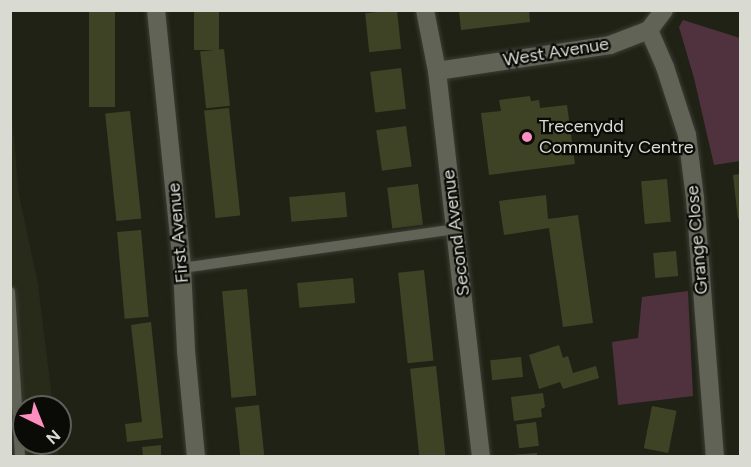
<!DOCTYPE html>
<style>
body{margin:0}
#map{position:relative;width:751px;height:467px;overflow:hidden;background:#202216;font-family:Figtree,sans-serif}
div>[style]{position:absolute}
.built>*{inset:0;background:#282b1a}
.green>*{inset:0;background:#4f323e}
.building>*{inset:0;background:#3e4325;transform-origin:0 0}
.roads{filter:drop-shadow(0 0 2px #3c3d35) drop-shadow(0 0 2px #3c3d35)}
.lane>*{height:10px;margin:-5px;padding:0 5px;transform-origin:5px;border-radius:5px;background:#616356}
.street>*{height:18px;margin:-9px;padding:0 9px;transform-origin:9px;border-radius:9px;background:#616356}
.dots>*{width:16px;height:16px;translate:-50% -50%;box-sizing:border-box;border:3px solid #0a0b06;border-radius:50%}
span{translate:-50% -50%;white-space:nowrap;text-align:center;line-height:1.15;-webkit-text-stroke:4.5px #0a0b06;paint-order:stroke}
.street-label{font-size:18px;color:#d9dbd3}
.poi-label{font-size:18px;color:#d9dbd3}
.left{translate:0 -50%;text-align:left}
.frame{position:absolute;inset:0;border:12px solid #d9dbd3;pointer-events:none}
.north{position:absolute;left:12px;top:395px;width:60px;height:60px;box-sizing:border-box;background:#0a0b06;border:2px solid #5d5e58;border-radius:50%;rotate:137deg;font-size:16px;font-weight:700;line-height:24px;text-align:center;color:#d9dbd3}
.north::after{content:'';display:block;margin:auto;width:21px;height:27px;background:#fd8ebf;clip-path:polygon(50% 0,100% 100%,50% 72%,0 100%)}
</style>
<div id="map">
<div class="built">
<div style="clip-path:polygon(10px 93px,19px 195px,38px 284px,53px 407px,24px 407px,24px 443px,57px 443px,58px 456px,11px 456px)"></div>
</div>
<div class="green">
<div style="clip-path:polygon(683px 20px,740px 38px,740px 161px,714px 165px,694px 78px,679px 27px)"></div>
<div style="clip-path:polygon(688px 291px,693px 396px,618px 405px,612px 342px,638px 338px,642px 297px)"></div>
</div>
<div class="building">
<div style="left:89px;top:10px;width:26px;height:97px"></div>
<div style="left:194px;top:10px;width:25px;height:40px"></div>
<div style="left:397px;top:10px;width:39px;height:32px;rotate:84deg"></div>
<div style="clip-path:polygon(459px 10px,529px 10px,530px 22px,461px 30px)"></div>
<div style="left:224px;top:49px;width:57px;height:24px;rotate:84deg"></div>
<div style="left:401px;top:68px;width:41px;height:31px;rotate:83deg"></div>
<div style="clip-path:polygon(530px 96px,531px 101px,539px 100px,540px 108px,567px 105px,575px 164px,489px 175px,481px 113px,501px 111px,499px 100px)"></div>
<div style="left:229px;top:108px;width:108px;height:25px;rotate:84deg"></div>
<div style="left:130px;top:111px;width:108px;height:25px;rotate:84deg"></div>
<div style="left:406px;top:126px;width:41px;height:30px;rotate:82deg"></div>
<div style="clip-path:polygon(740px 174px,740px 218px,738px 219px,733px 175px)"></div>
<div style="left:667px;top:179px;width:43px;height:26px;rotate:85deg"></div>
<div style="left:418px;top:184px;width:41px;height:31px;rotate:83deg"></div>
<div style="left:345px;top:192px;width:25px;height:56px;rotate:85deg"></div>
<div style="clip-path:polygon(546px 195px,548px 219px,578px 215px,593px 323px,563px 327px,549px 228px,504px 235px,499px 201px)"></div>
<div style="left:141px;top:230px;width:87px;height:24px;rotate:85deg"></div>
<div style="left:676px;top:251px;width:25px;height:23px;rotate:85deg"></div>
<div style="left:424px;top:270px;width:91px;height:26px;rotate:84deg"></div>
<div style="left:353px;top:278px;width:25px;height:56px;rotate:85deg"></div>
<div style="left:247px;top:289px;width:107px;height:25px;rotate:85deg"></div>
<div style="clip-path:polygon(151px 322px,163px 438px,127px 442px,125px 424px,142px 422px,131px 325px)"></div>
<div style="clip-path:polygon(559px 345px,563px 358px,568px 356px,573px 373px,596px 366px,599px 378px,563px 389px,560px 382px,539px 389px,529px 355px)"></div>
<div style="left:521px;top:357px;width:20px;height:31px;rotate:84deg"></div>
<div style="left:436px;top:366px;width:90px;height:26px;rotate:84deg"></div>
<div style="clip-path:polygon(543px 393px,545px 407px,541px 409px,542px 417px,514px 421px,511px 397px)"></div>
<div style="left:259px;top:405px;width:50px;height:24px;rotate:84deg"></div>
<div style="left:652px;top:406px;width:25px;height:43px;rotate:11deg"></div>
<div style="left:536px;top:422px;width:24px;height:20px;rotate:83deg"></div>
<div style="clip-path:polygon(161px 445px,161px 456px,143px 456px,142px 447px)"></div>
<div style="clip-path:polygon(537px 453px,537px 456px,513px 456px,512px 455px)"></div>
</div>
<div class="roads">
<div class="lane">
<div style="left:182px;top:268px;width:276px;rotate:-8.1deg"></div>
<div style="left:10px;top:292px;width:164px;rotate:86.5deg"></div>
</div>
<div class="street">
<div style="left:156px;top:10px;width:259px;rotate:84.2deg"></div>
<div style="left:182px;top:268px;width:83px;rotate:87.2deg"></div>
<div style="left:186px;top:351px;width:105px;rotate:84.6deg"></div>
<div style="left:425px;top:10px;width:62px;rotate:78.9deg"></div>
<div style="left:437px;top:71px;width:388px;rotate:83.5deg"></div>
<div style="left:649px;top:30px;width:40px;rotate:66.6deg"></div>
<div style="left:665px;top:67px;width:71px;rotate:72.1deg"></div>
<div style="left:687px;top:135px;width:64px;rotate:82.8deg"></div>
<div style="left:695px;top:198px;width:259px;rotate:85.6deg"></div>
<div style="left:437px;top:71px;width:175px;rotate:-8.5deg"></div>
<div style="left:610px;top:45px;width:42px;rotate:-21deg"></div>
<div style="left:649px;top:30px;width:25px;rotate:-53deg"></div>
</div>
</div>
<div class="dots">
<div style="left:527px;top:137px;background:#fd8ebf"></div>
</div>
<div class="street-label">
<span style="left:556px;top:52px;rotate:-9deg">West Avenue</span>
<span style="left:178px;top:233px;rotate:-95deg">First Avenue</span>
<span style="left:456px;top:233px;rotate:-97deg">Second Avenue</span>
<span style="left:697px;top:240px;rotate:-95deg">Grange Close</span>
</div>
<div class="poi-label">
<span class="left" style="left:539px;top:137px">Trecenydd<br>Community Centre</span>
</div>
<div class="frame"></div>
<div class="north">N</div>
</div>
